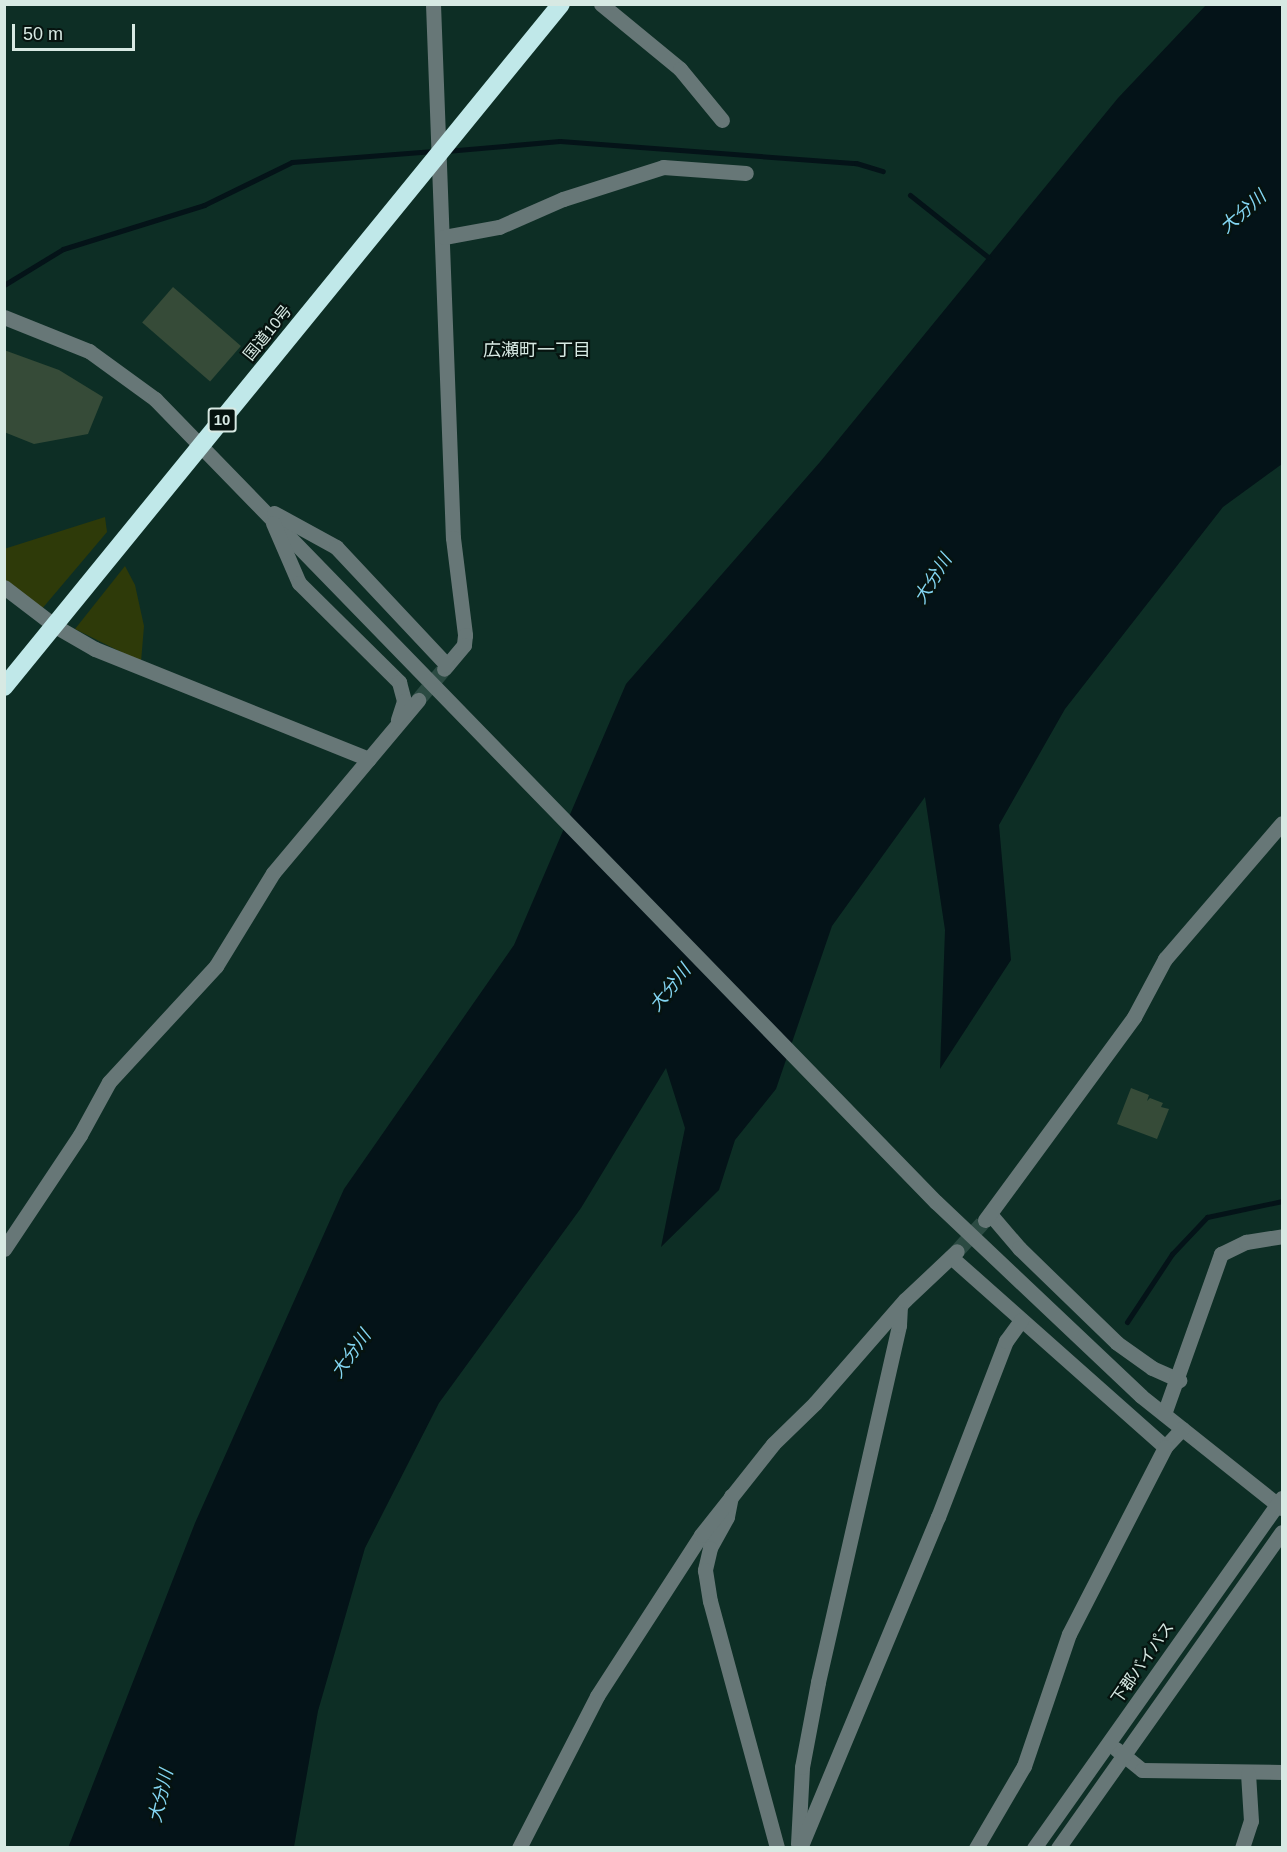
<!DOCTYPE html>
<meta charset="utf-8">
<style>
body{margin:0}
#map{position:relative;width:1287px;height:1852px;overflow:hidden;background:#0d2e25;font-family:Helvetica,"Noto Sans JP",sans-serif}
div>[style]{position:absolute}
.green>*{inset:0;background:#2e3a09}
.water>*{inset:0;background:#041318}
.stream>*{height:5px;margin:-2.5px;padding:0 2.5px;transform-origin:2.5px;border-radius:2.5px;background:#041318}
.building>*{inset:0;background:#364b38;transform-origin:0 0}
.minor-tunnel>*{height:15px;margin-top:-7.5px;transform-origin:0;background:repeating-linear-gradient(90deg,#2b4a42 0 15px,transparent 0 23px)}
.minor>*{height:15px;margin:-7.5px;padding:0 7.5px;transform-origin:7.5px;border-radius:7.5px;background:#677777}
.highway>*{height:18px;margin:-9px;padding:0 9px;transform-origin:9px;border-radius:9px;background:#c0e8e9}
span{translate:-50% -50%;white-space:nowrap;text-align:center;line-height:1.15;-webkit-text-stroke:4.5px #06130f;paint-order:stroke}
.shield-label span{padding:2px 4px;background:#06130f;border:2px solid;border-radius:4px;-webkit-text-stroke-width:0}
.shield-label{font-size:15px;color:#d7e9e3;font-weight:700}
.street-label{font-size:16px;color:#d7e9e3}
.water-label{font-size:18px;color:#84d6f3;font-style:italic}
.neighbourhood-label{font-size:18px;color:#d7e9e3}
.frame{position:absolute;inset:0;border:6px solid #d7e9e3;pointer-events:none}
.scale{position:absolute;left:12px;top:24px;width:123px;height:27px;box-sizing:border-box;border:3px solid #d7e9e3;border-top:0;padding-left:8px;font-size:18px;line-height:21px;white-space:nowrap;color:#d7e9e3;-webkit-text-stroke:4px #06130f;paint-order:stroke}
</style>
<div id="map">
<div class="green">
<div style="clip-path:polygon(105px 517px,107px 532px,41px 610px,5px 580px,4px 549px)"></div>
<div style="clip-path:polygon(125px 566px,135px 585px,144px 626px,141px 662px,75px 629px)"></div>
</div>
<div class="water">
<div style="clip-path:polygon(1206px 5px,1282px 5px,1282px 464px,1223px 507px,1065px 709px,999px 825px,1011px 960px,940px 1069px,945px 930px,925px 797px,832px 926px,776px 1089px,735px 1140px,719px 1190px,661px 1247px,685px 1128px,666px 1068px,581px 1208px,439px 1403px,365px 1548px,318px 1711px,294px 1847px,68px 1848px,195px 1523px,344px 1189px,514px 945px,626px 684px,820px 462px,1118px 98px)"></div>
</div>
<div class="stream">
<div style="left:446px;top:151px;width:114px;rotate:-5deg"></div>
<div style="left:560px;top:141px;width:297px;rotate:4.3deg"></div>
<div style="left:856px;top:163px;width:28px;rotate:17deg"></div>
<div style="left:910px;top:195px;width:100px;rotate:38.5deg"></div>
<div style="left:4px;top:285px;width:69px;rotate:-31.4deg"></div>
<div style="left:63px;top:249px;width:148px;rotate:-17.3deg"></div>
<div style="left:204px;top:205px;width:98px;rotate:-26deg"></div>
<div style="left:292px;top:162px;width:142px;rotate:-4.4deg"></div>
<div style="left:1127px;top:1322px;width:82px;rotate:-56.5deg"></div>
<div style="left:1172px;top:1254px;width:51px;rotate:-46.6deg"></div>
<div style="left:1207px;top:1217px;width:77px;rotate:-12deg"></div>
</div>
<div class="building">
<div style="left:173px;top:287px;width:90px;height:47px;rotate:41deg"></div>
<div style="clip-path:polygon(4px 350px,59px 370px,103px 397px,88px 434px,34px 444px,4px 432px)"></div>
<div style="clip-path:polygon(1131px 1088px,1149px 1095px,1147px 1101px,1150px 1098px,1163px 1103px,1161px 1107px,1169px 1109px,1157px 1139px,1117px 1124px)"></div>
</div>
<div class="minor-tunnel">
<div style="left:418px;top:700px;width:40px;rotate:-50deg"></div>
<div style="left:957px;top:1251px;width:42px;rotate:-47.9deg"></div>
</div>
<div class="minor">
<div style="left:433px;top:4px;width:534px;rotate:87.86deg"></div>
<div style="left:453px;top:538px;width:98px;rotate:82.9deg"></div>
<div style="left:465px;top:635px;width:10px;rotate:96deg"></div>
<div style="left:464px;top:645px;width:31px;rotate:130deg"></div>
<div style="left:601px;top:4px;width:102px;rotate:39.4deg"></div>
<div style="left:680px;top:69px;width:66px;rotate:50.5deg"></div>
<div style="left:444px;top:237px;width:56px;rotate:-10.3deg"></div>
<div style="left:499px;top:227px;width:70px;rotate:-23.6deg"></div>
<div style="left:563px;top:199px;width:105px;rotate:-17.7deg"></div>
<div style="left:663px;top:167px;width:83px;rotate:4.1deg"></div>
<div style="left:4px;top:317px;width:92px;rotate:21.8deg"></div>
<div style="left:89px;top:351px;width:82px;rotate:36deg"></div>
<div style="left:155px;top:399px;width:1120px;rotate:45.8deg"></div>
<div style="left:936px;top:1202px;width:282px;rotate:43.4deg"></div>
<div style="left:1141px;top:1396px;width:180px;rotate:38.5deg"></div>
<div style="left:274px;top:513px;width:71px;rotate:28.7deg"></div>
<div style="left:336px;top:547px;width:162px;rotate:46.8deg"></div>
<div style="left:273px;top:523px;width:65px;rotate:66.6deg"></div>
<div style="left:299px;top:583px;width:141px;rotate:44.7deg"></div>
<div style="left:399px;top:682px;width:20px;rotate:75deg"></div>
<div style="left:404px;top:701px;width:20px;rotate:108deg"></div>
<div style="left:4px;top:587px;width:64px;rotate:37.4deg"></div>
<div style="left:55px;top:626px;width:46px;rotate:29.9deg"></div>
<div style="left:95px;top:649px;width:295px;rotate:21.9deg"></div>
<div style="left:990px;top:1214px;width:45px;rotate:49.5deg"></div>
<div style="left:1019px;top:1248px;width:136px;rotate:44.1deg"></div>
<div style="left:1117px;top:1343px;width:43px;rotate:35.5deg"></div>
<div style="left:1152px;top:1368px;width:30px;rotate:24deg"></div>
<div style="left:985px;top:1220px;width:252px;rotate:-53.7deg"></div>
<div style="left:1134px;top:1017px;width:66px;rotate:-61.9deg"></div>
<div style="left:1165px;top:959px;width:179px;rotate:-49.3deg"></div>
<div style="left:4px;top:1249px;width:137px;rotate:-56.3deg"></div>
<div style="left:80px;top:1135px;width:60px;rotate:-61.3deg"></div>
<div style="left:109px;top:1082px;width:158px;rotate:-47.3deg"></div>
<div style="left:216px;top:966px;width:109px;rotate:-58.5deg"></div>
<div style="left:273px;top:873px;width:226px;rotate:-50deg"></div>
<div style="left:951px;top:1257px;width:286px;rotate:41.6deg"></div>
<div style="left:1165px;top:1447px;width:25px;rotate:-47deg"></div>
<div style="left:1164px;top:1414px;width:170px;rotate:-70.4deg"></div>
<div style="left:1221px;top:1254px;width:28px;rotate:-26deg"></div>
<div style="left:1246px;top:1242px;width:36px;rotate:-9deg"></div>
<div style="left:731px;top:1496px;width:21px;rotate:101deg"></div>
<div style="left:727px;top:1517px;width:35px;rotate:119deg"></div>
<div style="left:710px;top:1548px;width:23px;rotate:103deg"></div>
<div style="left:705px;top:1570px;width:31px;rotate:81deg"></div>
<div style="left:710px;top:1601px;width:256px;rotate:74.8deg"></div>
<div style="left:1116px;top:1749px;width:33px;rotate:39deg"></div>
<div style="left:1142px;top:1770px;width:140px;rotate:0.8deg"></div>
<div style="left:798px;top:1844px;width:77px;rotate:-87deg"></div>
<div style="left:802px;top:1767px;width:86px;rotate:-79.3deg"></div>
<div style="left:818px;top:1682px;width:366px;rotate:-77.2deg"></div>
<div style="left:899px;top:1325px;width:19px;rotate:-87deg"></div>
<div style="left:519px;top:1848px;width:171px;rotate:-62.8deg"></div>
<div style="left:597px;top:1696px;width:192px;rotate:-57.1deg"></div>
<div style="left:701px;top:1535px;width:116px;rotate:-51.6deg"></div>
<div style="left:773px;top:1444px;width:59px;rotate:-44.3deg"></div>
<div style="left:815px;top:1403px;width:137px;rotate:-48.9deg"></div>
<div style="left:905px;top:1300px;width:71px;rotate:-43.3deg"></div>
<div style="left:800px;top:1848px;width:359px;rotate:-67.4deg"></div>
<div style="left:938px;top:1517px;width:189px;rotate:-68.9deg"></div>
<div style="left:1006px;top:1341px;width:26px;rotate:-54deg"></div>
<div style="left:976px;top:1848px;width:95px;rotate:-59.7deg"></div>
<div style="left:1024px;top:1766px;width:139px;rotate:-71.2deg"></div>
<div style="left:1069px;top:1634px;width:210px;rotate:-62.8deg"></div>
<div style="left:1034px;top:1848px;width:429px;rotate:-54.7deg"></div>
<div style="left:1058px;top:1848px;width:387px;rotate:-54.7deg"></div>
<div style="left:1242px;top:1848px;width:28px;rotate:-72deg"></div>
<div style="left:1251px;top:1821px;width:48px;rotate:-93.6deg"></div>
</div>
<div class="highway">
<div style="left:4px;top:687px;width:881px;rotate:-50.8deg"></div>
</div>
<div class="shield-label">
<span style="left:222px;top:420px">10</span>
</div>
<div class="street-label">
<span style="left:268px;top:333px;rotate:-51deg">国道10号</span>
<span style="left:1143px;top:1663px;rotate:-55deg">下郡バイパス</span>
</div>
<div class="water-label">
<span style="left:1243px;top:212px;rotate:-41deg">大分川</span>
<span style="left:933px;top:579px;rotate:-58deg">大分川</span>
<span style="left:670px;top:988px;rotate:-51deg">大分川</span>
<span style="left:351px;top:1354px;rotate:-54deg">大分川</span>
<span style="left:161px;top:1796px;rotate:-77deg">大分川</span>
</div>
<div class="neighbourhood-label">
<span style="left:537px;top:350px">広瀬町一丁目</span>
</div>
<div class="frame"></div>
<div class="scale">50 m</div>
</div>
